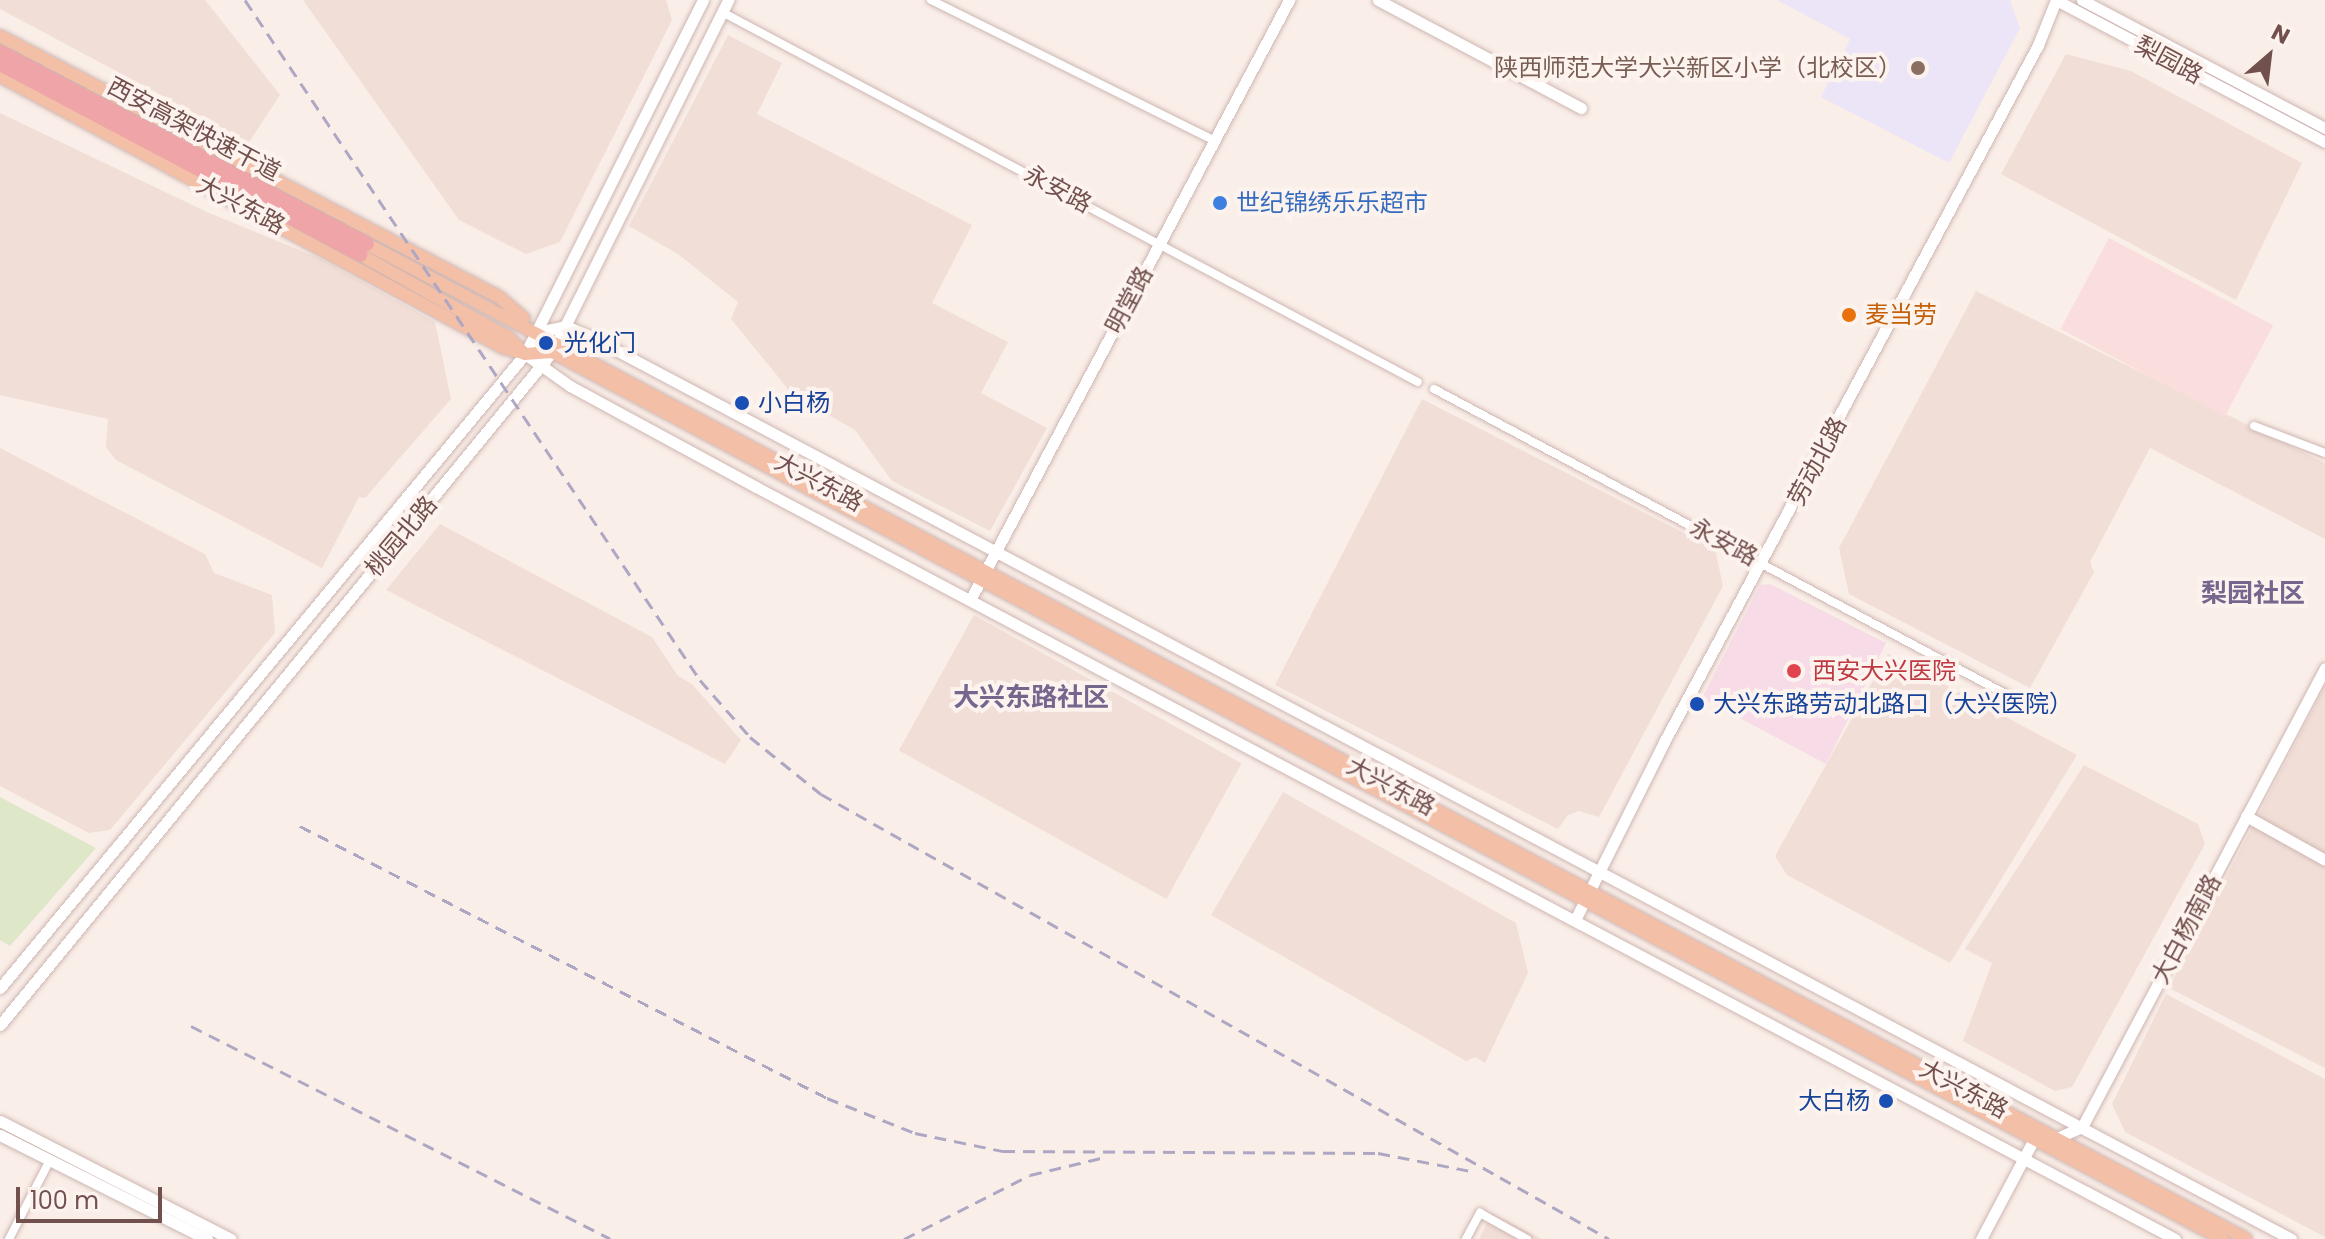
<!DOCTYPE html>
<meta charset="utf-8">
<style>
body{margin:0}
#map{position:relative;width:2325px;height:1239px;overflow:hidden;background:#faeee8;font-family:Poppins,"Noto Sans SC",sans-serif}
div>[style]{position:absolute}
.residential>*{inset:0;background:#f1ded7;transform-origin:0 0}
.commercial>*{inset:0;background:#fadddd;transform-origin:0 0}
.education>*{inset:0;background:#ebe5f7}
.medical>*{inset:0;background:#f7dce8}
.green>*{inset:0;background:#dee7c7}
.roads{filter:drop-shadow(0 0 2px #ceb6b2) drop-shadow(0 0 2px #ceb6b2)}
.street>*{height:8px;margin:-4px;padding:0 4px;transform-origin:4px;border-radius:4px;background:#fff}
.secondary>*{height:11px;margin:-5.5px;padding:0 5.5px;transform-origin:5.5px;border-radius:5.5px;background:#fff}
.primary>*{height:12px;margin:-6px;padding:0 6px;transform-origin:6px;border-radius:6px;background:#f3bfa7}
.highway>*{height:14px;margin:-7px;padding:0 7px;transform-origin:7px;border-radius:7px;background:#efa5a8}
.rail>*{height:3px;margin-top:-1.5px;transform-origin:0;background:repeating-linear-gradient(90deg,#aea7c4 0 12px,transparent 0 20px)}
.dots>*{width:22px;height:22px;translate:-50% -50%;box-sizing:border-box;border:4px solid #fdf3ee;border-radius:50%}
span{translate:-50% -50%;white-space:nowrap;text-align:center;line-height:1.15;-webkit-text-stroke:8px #fdf3ee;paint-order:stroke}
.street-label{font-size:24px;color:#72504e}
.education-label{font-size:24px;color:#785e54}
.right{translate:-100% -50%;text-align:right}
.shop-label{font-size:24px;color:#366cbe}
.left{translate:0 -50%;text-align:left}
.food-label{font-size:24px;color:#c56008}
.transit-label{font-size:24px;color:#164399}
.health-label{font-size:24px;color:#be3a42}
.neighbourhood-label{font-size:26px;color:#75668e;font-weight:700}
.north{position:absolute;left:2229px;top:16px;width:80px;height:80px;-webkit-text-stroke:6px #fdf3ee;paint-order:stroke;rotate:28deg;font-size:22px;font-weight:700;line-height:32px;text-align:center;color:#72504e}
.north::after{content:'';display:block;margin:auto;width:28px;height:36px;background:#72504e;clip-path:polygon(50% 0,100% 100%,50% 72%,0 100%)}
.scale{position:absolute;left:16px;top:1187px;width:146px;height:36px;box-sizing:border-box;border:4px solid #72504e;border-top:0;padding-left:10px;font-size:24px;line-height:28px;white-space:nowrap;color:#72504e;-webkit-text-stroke:6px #fdf3ee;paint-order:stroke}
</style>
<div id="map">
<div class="residential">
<div style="clip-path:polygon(0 0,205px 0,280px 95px,249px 142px,0 9px)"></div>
<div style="clip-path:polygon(303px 0,666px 0,672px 20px,560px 242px,526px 254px,459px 220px)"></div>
<div style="clip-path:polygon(728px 35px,782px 63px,757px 114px,972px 225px,932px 303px,1008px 342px,981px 393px,1047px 428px,990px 531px,892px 481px,855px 430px,792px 394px,731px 319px,738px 302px,678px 254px,629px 226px)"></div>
<div style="clip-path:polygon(2066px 54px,2131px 71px,2302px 163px,2236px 300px,2001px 174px)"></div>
<div style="clip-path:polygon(0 113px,209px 213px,321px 259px,435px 322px,451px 399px,365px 498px,359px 497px,322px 568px,116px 460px,106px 447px,108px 419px,0 395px)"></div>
<div style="clip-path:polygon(1976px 291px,2325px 463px,2325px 539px,2150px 448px,2090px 562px,2094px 572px,2030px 688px,1849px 594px,1839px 548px)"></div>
<div style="clip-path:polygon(1422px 399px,1715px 549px,1723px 586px,1599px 817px,1579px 811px,1568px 815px,1558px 829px,1275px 685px)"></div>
<div style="clip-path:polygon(0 448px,205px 554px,214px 573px,272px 595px,275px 633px,110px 830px,89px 833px,0 786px)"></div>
<div style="clip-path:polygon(440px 524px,652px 637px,678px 676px,692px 684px,741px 740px,725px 764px,386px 590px)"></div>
<div style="left:974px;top:615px;width:306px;height:155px;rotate:29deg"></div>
<div style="clip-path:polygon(1888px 654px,2077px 755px,1950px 963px,1787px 875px,1775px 856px)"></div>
<div style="clip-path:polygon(2325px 686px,2325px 1068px,2169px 988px)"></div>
<div style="clip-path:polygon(2084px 765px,2198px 824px,2205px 844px,2072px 1087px,2055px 1091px,1963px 1041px,1992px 963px,1965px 949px)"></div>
<div style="clip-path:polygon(1283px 792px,1516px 923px,1528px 973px,1485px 1063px,1475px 1057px,1466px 1061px,1211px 915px)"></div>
<div style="clip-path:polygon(2166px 994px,2325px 1079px,2325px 1237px,2125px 1132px,2112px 1104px)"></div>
<div style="clip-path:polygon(1492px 1213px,1542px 1239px,1479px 1239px)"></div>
</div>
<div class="commercial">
<div style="left:2109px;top:238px;width:186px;height:103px;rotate:28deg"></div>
</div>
<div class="education">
<div style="clip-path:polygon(1777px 0,2010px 0,2020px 28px,1949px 163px,1821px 97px,1850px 39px)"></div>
</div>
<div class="medical">
<div style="clip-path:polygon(1770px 584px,1886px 643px,1826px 764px,1702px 698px,1760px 585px)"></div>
</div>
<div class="green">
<div style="clip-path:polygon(0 797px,96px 848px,10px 946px,0 940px)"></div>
</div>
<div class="roads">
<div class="street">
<div style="left:931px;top:0;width:317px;rotate:26.4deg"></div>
<div style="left:722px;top:12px;width:788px;rotate:28deg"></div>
<div style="left:1434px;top:389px;width:656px;rotate:28.09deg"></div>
<div style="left:2254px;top:426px;width:76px;rotate:20.8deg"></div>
<div style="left:9px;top:1239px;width:89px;rotate:-62.6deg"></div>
<div style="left:1466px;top:1239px;width:30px;rotate:-62deg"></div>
<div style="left:1480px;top:1213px;width:54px;rotate:29deg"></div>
</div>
<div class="secondary">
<div style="left:1378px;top:0;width:230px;rotate:28deg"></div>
<div style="left:2056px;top:0;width:304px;rotate:27.8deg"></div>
<div style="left:2082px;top:0;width:275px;rotate:27.8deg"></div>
<div style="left:538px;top:332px;width:29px;rotate:-12deg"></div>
<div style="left:566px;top:326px;width:32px;rotate:24deg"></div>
<div style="left:595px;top:339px;width:1920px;rotate:27.95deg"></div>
<div style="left:525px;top:354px;width:55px;rotate:35.4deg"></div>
<div style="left:570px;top:386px;width:212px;rotate:28.5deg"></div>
<div style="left:756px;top:487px;width:1606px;rotate:27.92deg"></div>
<div style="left:970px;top:600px;width:680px;rotate:-62deg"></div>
<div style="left:2246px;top:816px;width:90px;rotate:29.1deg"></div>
<div style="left:1575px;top:920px;width:199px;rotate:-63.4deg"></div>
<div style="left:1664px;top:742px;width:791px;rotate:-61.78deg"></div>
<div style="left:2038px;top:45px;width:48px;rotate:-68.2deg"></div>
<div style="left:0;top:988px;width:823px;rotate:-50.37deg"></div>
<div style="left:525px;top:354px;width:396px;rotate:-63.3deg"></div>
<div style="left:0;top:1025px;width:870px;rotate:-50.64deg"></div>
<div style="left:552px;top:352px;width:394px;rotate:-63.4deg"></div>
<div style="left:0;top:1121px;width:259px;rotate:27.1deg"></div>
<div style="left:0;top:1135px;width:232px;rotate:26.7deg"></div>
<div style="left:1981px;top:1239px;width:113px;rotate:-62.1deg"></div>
<div style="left:2034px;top:1139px;width:23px;rotate:-2deg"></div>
<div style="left:2057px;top:1138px;width:27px;rotate:-24deg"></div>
<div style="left:2082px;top:1127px;width:519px;rotate:-62.1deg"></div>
</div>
<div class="primary">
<div style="left:0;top:36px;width:563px;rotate:27.61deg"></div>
<div style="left:499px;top:297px;width:33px;rotate:41deg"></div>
<div style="left:0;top:76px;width:573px;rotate:28.35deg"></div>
<div style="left:504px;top:348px;width:20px;rotate:15deg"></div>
<div style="left:367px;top:244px;width:2126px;rotate:27.9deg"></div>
<div style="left:361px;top:255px;width:168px;rotate:29.2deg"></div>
<div style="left:508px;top:337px;width:24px;rotate:45deg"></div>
<div style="left:525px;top:354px;width:27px;rotate:-4deg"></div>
<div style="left:552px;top:352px;width:1891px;rotate:27.97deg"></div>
</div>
<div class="highway">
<div style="left:0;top:52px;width:414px;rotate:27.6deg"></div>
<div style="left:0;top:64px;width:408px;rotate:27.9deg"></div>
</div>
</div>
<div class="rail">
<div style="left:245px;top:0;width:818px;rotate:56.21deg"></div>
<div style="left:700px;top:680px;width:76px;rotate:48.7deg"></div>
<div style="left:750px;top:737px;width:91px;rotate:38.8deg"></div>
<div style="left:821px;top:794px;width:905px;rotate:29.45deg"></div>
<div style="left:300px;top:826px;width:593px;rotate:27.3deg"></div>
<div style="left:827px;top:1098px;width:95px;rotate:21.7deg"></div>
<div style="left:915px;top:1133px;width:90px;rotate:11.6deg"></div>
<div style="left:1003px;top:1151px;width:375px;rotate:0.3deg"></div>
<div style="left:1378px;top:1153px;width:95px;rotate:11deg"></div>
<div style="left:191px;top:1026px;width:470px;rotate:26.9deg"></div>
<div style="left:904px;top:1239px;width:141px;rotate:-26.9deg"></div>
<div style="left:1030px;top:1175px;width:73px;rotate:-13.5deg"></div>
</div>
<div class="dots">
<div style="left:1918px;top:68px;background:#8d6e63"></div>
<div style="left:1220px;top:203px;background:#3f7fe0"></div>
<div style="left:1849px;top:315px;background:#e8710a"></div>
<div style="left:546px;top:343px;background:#1a4fb4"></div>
<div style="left:742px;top:403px;background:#1a4fb4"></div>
<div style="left:1794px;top:671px;background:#e0444e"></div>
<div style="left:1697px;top:704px;background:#1a4fb4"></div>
<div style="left:1886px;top:1101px;background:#1a4fb4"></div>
</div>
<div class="street-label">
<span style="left:2169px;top:60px;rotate:28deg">梨园路</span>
<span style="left:194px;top:129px;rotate:28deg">西安高架快速干道</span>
<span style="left:1058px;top:189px;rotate:28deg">永安路</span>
<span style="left:241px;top:205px;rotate:28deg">大兴东路</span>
<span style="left:1129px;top:300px;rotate:-62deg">明堂路</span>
<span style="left:1817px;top:461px;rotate:-62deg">劳动北路</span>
<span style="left:819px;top:482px;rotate:28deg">大兴东路</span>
<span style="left:401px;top:536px;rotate:-50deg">桃园北路</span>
<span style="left:1724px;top:542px;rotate:28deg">永安路</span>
<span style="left:1391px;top:786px;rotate:28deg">大兴东路</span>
<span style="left:2186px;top:929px;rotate:-62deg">大白杨南路</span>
<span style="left:1964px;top:1089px;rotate:28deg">大兴东路</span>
</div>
<div class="education-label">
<span class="right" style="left:1902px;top:68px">陕西师范大学大兴新区小学（北校区）</span>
</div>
<div class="shop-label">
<span class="left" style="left:1236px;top:203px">世纪锦绣乐乐超市</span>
</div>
<div class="food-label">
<span class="left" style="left:1865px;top:315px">麦当劳</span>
</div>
<div class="transit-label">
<span class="left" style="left:564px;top:343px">光化门</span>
<span class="left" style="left:758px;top:403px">小白杨</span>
<span class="left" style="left:1713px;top:704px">大兴东路劳动北路口（大兴医院）</span>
<span class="right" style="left:1870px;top:1101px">大白杨</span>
</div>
<div class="health-label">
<span class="left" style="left:1812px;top:671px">西安大兴医院</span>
</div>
<div class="neighbourhood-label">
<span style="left:2253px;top:594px">梨园社区</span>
<span style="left:1031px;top:698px">大兴东路社区</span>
</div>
<div class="north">N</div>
<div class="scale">100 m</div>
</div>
